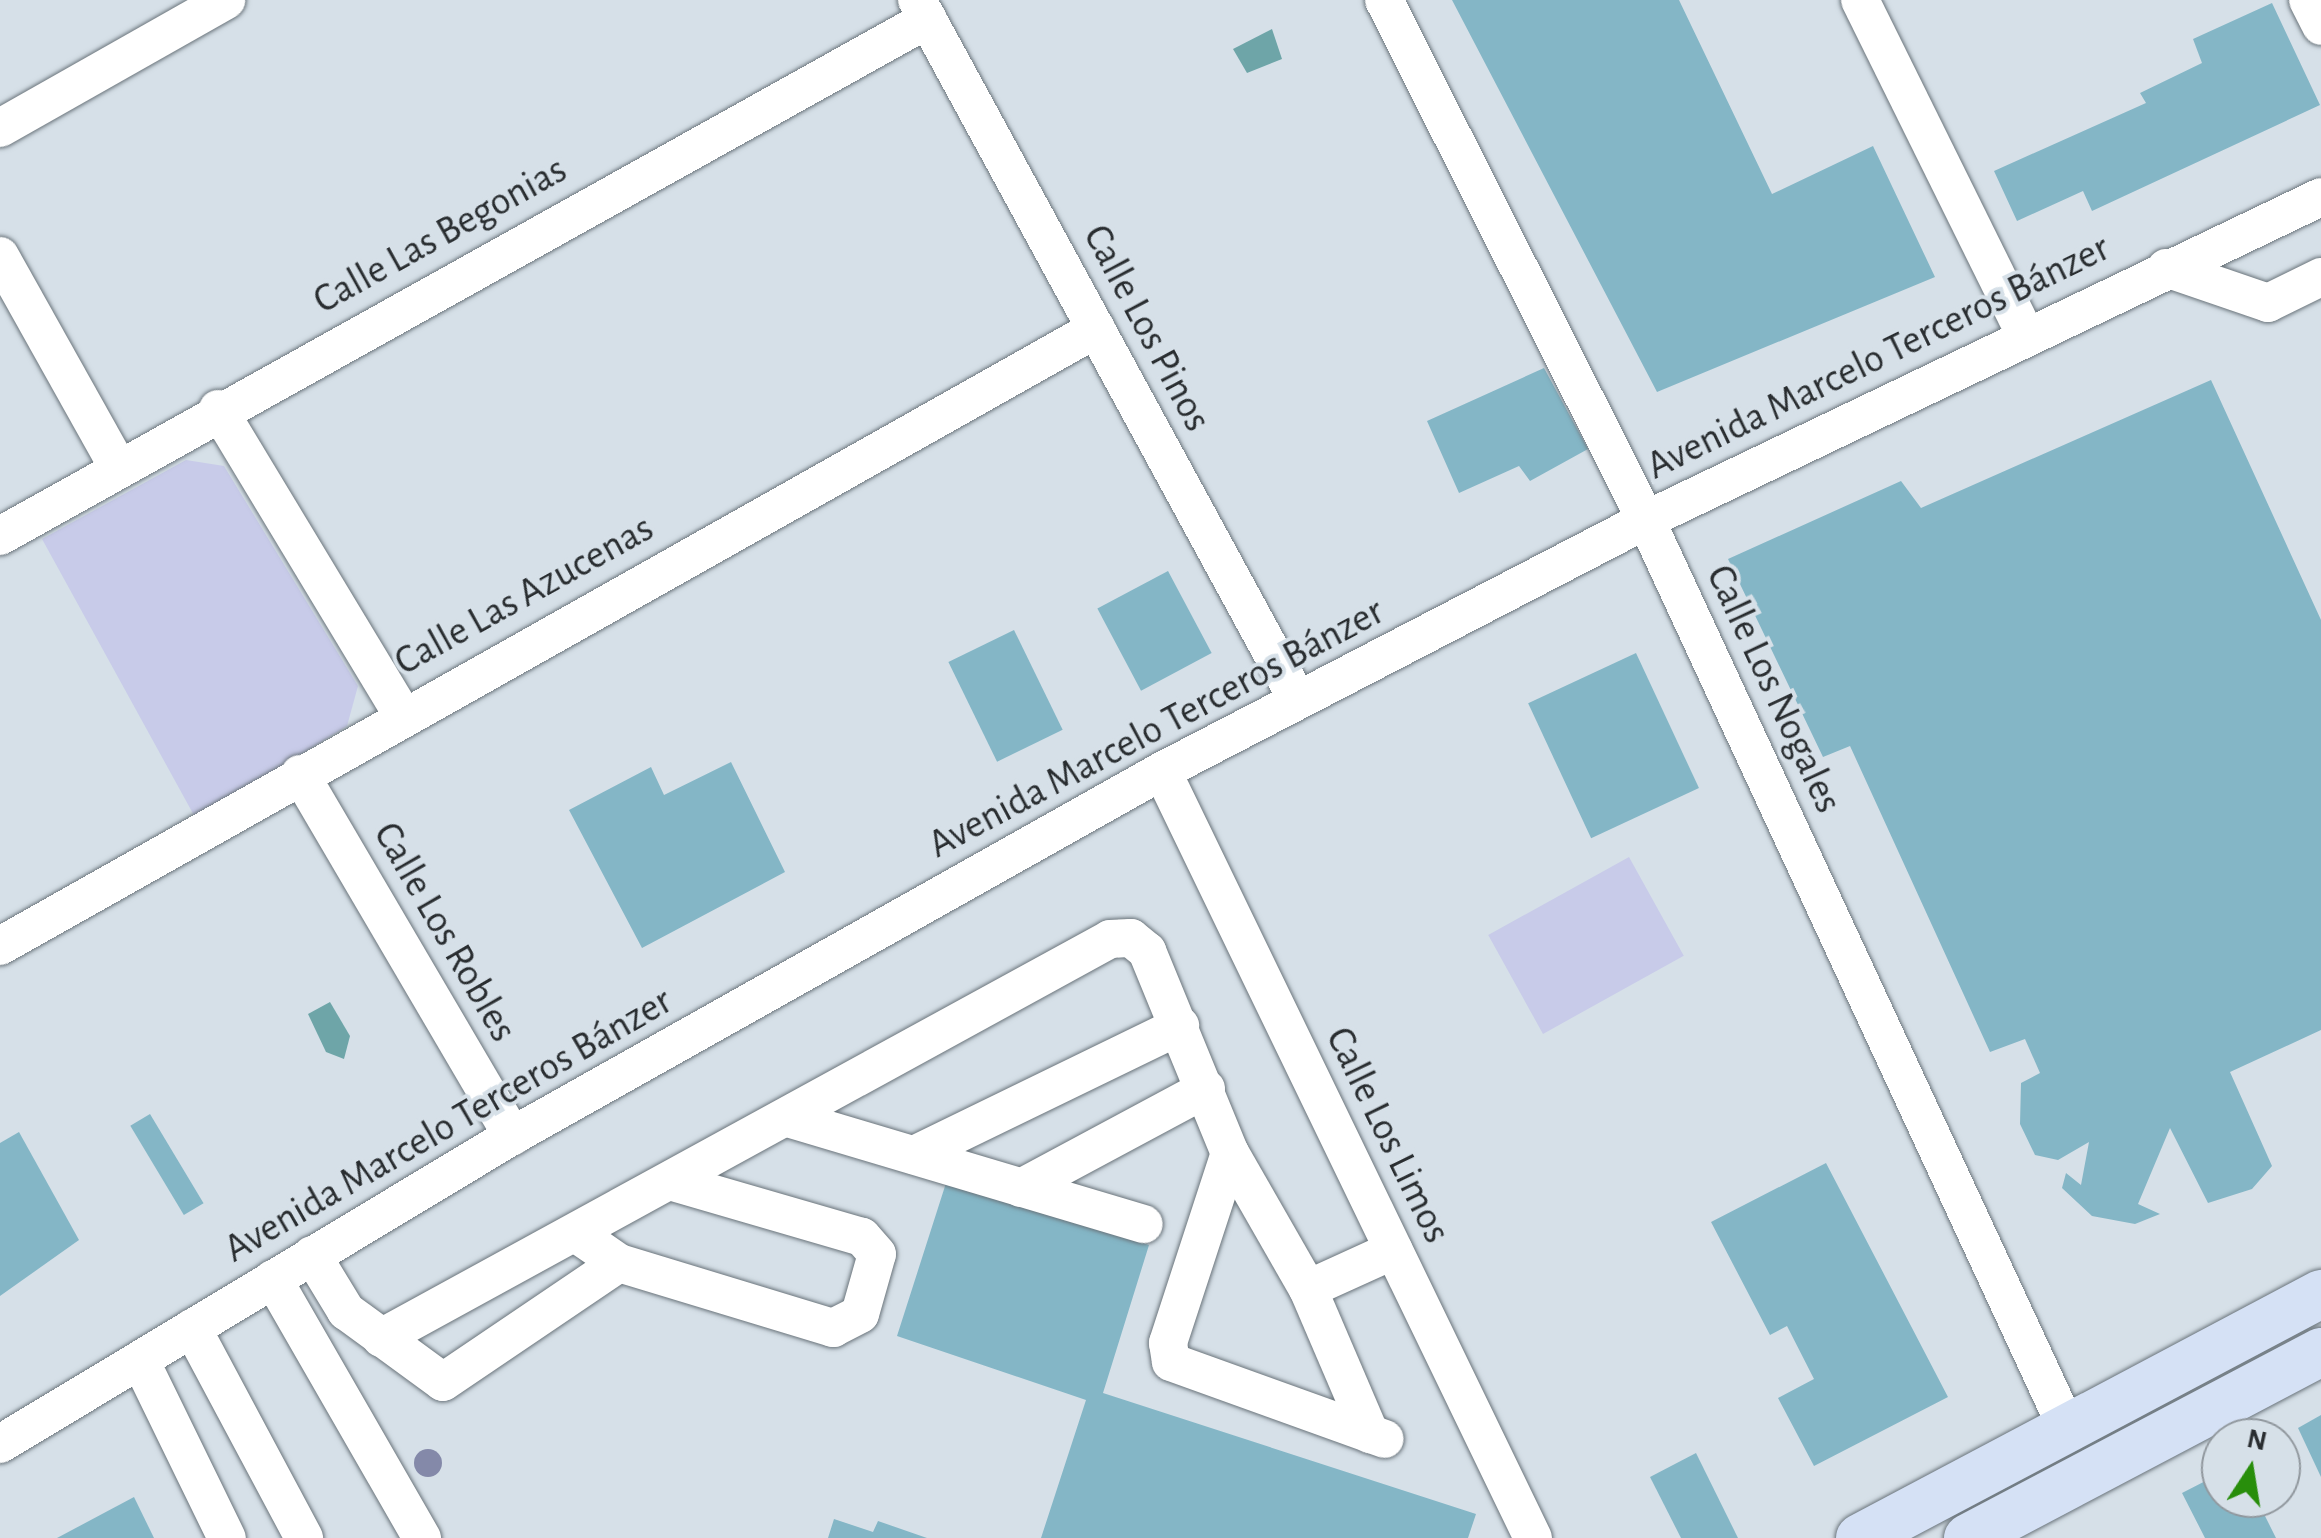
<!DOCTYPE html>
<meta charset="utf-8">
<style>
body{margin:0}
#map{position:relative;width:2321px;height:1538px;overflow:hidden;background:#d6e0e8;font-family:"Alegreya Sans",sans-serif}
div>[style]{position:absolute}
.green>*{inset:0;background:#c8cbe9;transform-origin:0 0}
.water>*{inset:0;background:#6ea5a8}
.building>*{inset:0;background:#84b6c6;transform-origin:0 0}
.roads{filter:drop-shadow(0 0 2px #6a747b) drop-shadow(0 0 2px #6a747b)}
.minor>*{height:38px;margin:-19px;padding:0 19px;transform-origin:19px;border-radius:19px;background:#fff}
.major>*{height:48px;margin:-24px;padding:0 24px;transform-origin:24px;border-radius:24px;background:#d5e1f5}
.trees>*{width:28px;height:28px;margin:-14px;border-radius:50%;background:#8489a9}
span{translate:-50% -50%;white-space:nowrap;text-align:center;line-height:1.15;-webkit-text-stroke:8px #d6e0e8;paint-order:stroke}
.street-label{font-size:40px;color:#292d30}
.north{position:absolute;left:2201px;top:1418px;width:100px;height:100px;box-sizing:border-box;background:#d6e0e8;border:2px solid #91989e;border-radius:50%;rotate:12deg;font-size:28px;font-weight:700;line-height:40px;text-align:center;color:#292d30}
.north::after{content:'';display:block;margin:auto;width:35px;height:45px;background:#288e0b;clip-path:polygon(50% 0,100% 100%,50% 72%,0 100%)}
</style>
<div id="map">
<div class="green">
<div style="clip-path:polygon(186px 460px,224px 466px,358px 686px,347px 726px,196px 819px,42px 539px)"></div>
<div style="left:1629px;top:857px;width:113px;height:161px;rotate:61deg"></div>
</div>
<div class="water">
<div style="clip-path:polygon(1272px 29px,1282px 59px,1247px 73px,1233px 49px)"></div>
<div style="clip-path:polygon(330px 1002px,350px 1036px,344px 1059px,326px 1052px,308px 1014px)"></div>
</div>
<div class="building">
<div style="clip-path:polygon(1452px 0,1679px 0,1772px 194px,1873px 146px,1935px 277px,1657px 392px)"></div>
<div style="clip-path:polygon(2272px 3px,2320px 105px,2092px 211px,2083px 191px,2017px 221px,1994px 171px,2146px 103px,2140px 93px,2202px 63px,2193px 39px)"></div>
<div style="clip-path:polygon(1544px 368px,1588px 449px,1530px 481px,1519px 466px,1459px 493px,1427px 421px)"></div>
<div style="clip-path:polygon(2211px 380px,2321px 620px,2321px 1030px,2230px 1072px,2272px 1166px,2252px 1189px,2208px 1203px,2170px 1128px,2138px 1204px,2160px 1214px,2135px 1224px,2092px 1216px,2062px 1188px,2066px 1173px,2081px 1185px,2089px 1142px,2058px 1160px,2035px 1155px,2020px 1124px,2021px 1083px,2040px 1073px,2025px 1039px,1990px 1052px,1850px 746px,1823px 757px,1728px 559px,1901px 481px,1921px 508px)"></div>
<div style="left:1168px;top:571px;width:93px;height:80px;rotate:62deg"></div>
<div style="left:1014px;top:630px;width:111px;height:73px;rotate:64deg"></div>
<div style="left:1636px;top:653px;width:149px;height:119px;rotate:65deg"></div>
<div style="clip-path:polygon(731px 762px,785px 872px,642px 948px,569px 810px,651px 767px,664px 795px)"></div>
<div style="left:150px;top:1114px;width:104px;height:23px;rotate:59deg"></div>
<div style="clip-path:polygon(19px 1132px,79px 1240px,0 1296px,0 1143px)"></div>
<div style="clip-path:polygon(1826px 1163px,1948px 1397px,1814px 1466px,1778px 1398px,1814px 1379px,1787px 1326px,1770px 1335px,1711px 1222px)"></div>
<div style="clip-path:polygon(946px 1183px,1149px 1245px,1103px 1393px,1476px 1514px,1468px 1538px,1041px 1538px,1086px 1400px,897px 1336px)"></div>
<div style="clip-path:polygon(2321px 1415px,2321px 1477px,2298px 1428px)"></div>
<div style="clip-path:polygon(1696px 1453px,1738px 1538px,1681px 1538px,1650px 1477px)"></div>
<div style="clip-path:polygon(2221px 1473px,2221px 1498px,2256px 1498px,2276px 1538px,2205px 1538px,2182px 1493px)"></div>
<div style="clip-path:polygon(134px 1497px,154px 1538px,57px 1538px)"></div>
<div style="clip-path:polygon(834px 1519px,873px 1532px,878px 1521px,927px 1538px,828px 1538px)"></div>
</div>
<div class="roads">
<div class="minor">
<div style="left:917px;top:0;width:796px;rotate:61.47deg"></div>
<div style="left:1384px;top:0;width:582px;rotate:63.26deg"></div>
<div style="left:1646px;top:520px;width:996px;rotate:65.13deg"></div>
<div style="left:1860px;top:0;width:373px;rotate:63.7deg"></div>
<div style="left:2308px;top:0;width:29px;rotate:63deg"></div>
<div style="left:0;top:128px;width:260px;rotate:-29.5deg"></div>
<div style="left:0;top:256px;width:242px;rotate:60.8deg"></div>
<div style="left:2166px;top:268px;width:108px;rotate:18.9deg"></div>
<div style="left:2268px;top:303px;width:59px;rotate:-26.1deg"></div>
<div style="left:218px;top:409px;width:356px;rotate:58.9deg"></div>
<div style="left:0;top:536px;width:1062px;rotate:-29.12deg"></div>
<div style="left:1162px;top:771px;width:852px;rotate:64.19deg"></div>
<div style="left:300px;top:774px;width:420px;rotate:59.6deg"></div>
<div style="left:0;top:946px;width:1258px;rotate:-29.38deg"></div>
<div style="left:791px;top:1119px;width:368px;rotate:16.6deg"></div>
<div style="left:1230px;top:1153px;width:200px;rotate:108.1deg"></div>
<div style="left:1168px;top:1343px;width:19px;rotate:81deg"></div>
<div style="left:1171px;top:1362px;width:227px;rotate:19.8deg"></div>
<div style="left:914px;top:1155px;width:296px;rotate:-25.9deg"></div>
<div style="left:1021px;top:1188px;width:210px;rotate:-28.2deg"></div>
<div style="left:577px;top:1234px;width:51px;rotate:34.6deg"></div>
<div style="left:619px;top:1263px;width:224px;rotate:16.9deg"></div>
<div style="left:833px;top:1328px;width:30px;rotate:-27deg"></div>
<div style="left:860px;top:1314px;width:62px;rotate:-74.2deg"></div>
<div style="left:877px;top:1254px;width:23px;rotate:-131deg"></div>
<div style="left:862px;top:1237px;width:194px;rotate:-163.8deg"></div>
<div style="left:312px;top:1255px;width:66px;rotate:58.7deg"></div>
<div style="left:346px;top:1311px;width:120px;rotate:36.2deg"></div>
<div style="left:443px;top:1382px;width:212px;rotate:-34.1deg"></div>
<div style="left:273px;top:1279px;width:299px;rotate:60.1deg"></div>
<div style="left:1308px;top:1289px;width:94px;rotate:-24.4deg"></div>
<div style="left:192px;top:1328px;width:238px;rotate:61.9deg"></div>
<div style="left:381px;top:1338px;width:831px;rotate:-28.69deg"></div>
<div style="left:1110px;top:939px;width:21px;rotate:-3deg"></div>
<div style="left:1131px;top:938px;width:21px;rotate:39deg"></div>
<div style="left:1147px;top:951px;width:218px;rotate:67.7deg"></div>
<div style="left:1230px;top:1153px;width:157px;rotate:60.2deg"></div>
<div style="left:1308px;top:1289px;width:158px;rotate:66.8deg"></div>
<div style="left:140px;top:1360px;width:198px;rotate:64deg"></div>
<div style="left:0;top:1444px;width:598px;rotate:-31.03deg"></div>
<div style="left:512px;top:1136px;width:745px;rotate:-29.32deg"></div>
<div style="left:1162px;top:771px;width:545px;rotate:-27.41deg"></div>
<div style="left:1646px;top:520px;width:748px;rotate:-25.57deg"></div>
</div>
<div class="major">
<div style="left:1860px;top:1538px;width:522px;rotate:-27.89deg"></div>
<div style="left:1968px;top:1538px;width:399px;rotate:-27.8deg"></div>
</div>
</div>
<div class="trees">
<div style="left:428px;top:1463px"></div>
</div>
<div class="street-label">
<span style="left:440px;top:235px;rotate:-29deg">Calle Las Begonias</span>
<span style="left:1147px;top:328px;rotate:62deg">Calle Los Pinos</span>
<span style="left:1878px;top:357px;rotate:-26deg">Avenida Marcelo Terceros Bánzer</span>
<span style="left:524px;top:595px;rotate:-29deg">Calle Las Azucenas</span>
<span style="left:1774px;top:689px;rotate:65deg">Calle Los Nogales</span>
<span style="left:1156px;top:728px;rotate:-28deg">Avenida Marcelo Terceros Bánzer</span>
<span style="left:445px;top:932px;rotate:60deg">Calle Los Robles</span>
<span style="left:448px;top:1125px;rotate:-30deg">Avenida Marcelo Terceros Bánzer</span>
<span style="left:1388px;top:1135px;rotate:64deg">Calle Los Limos</span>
</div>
<div class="north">N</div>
</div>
